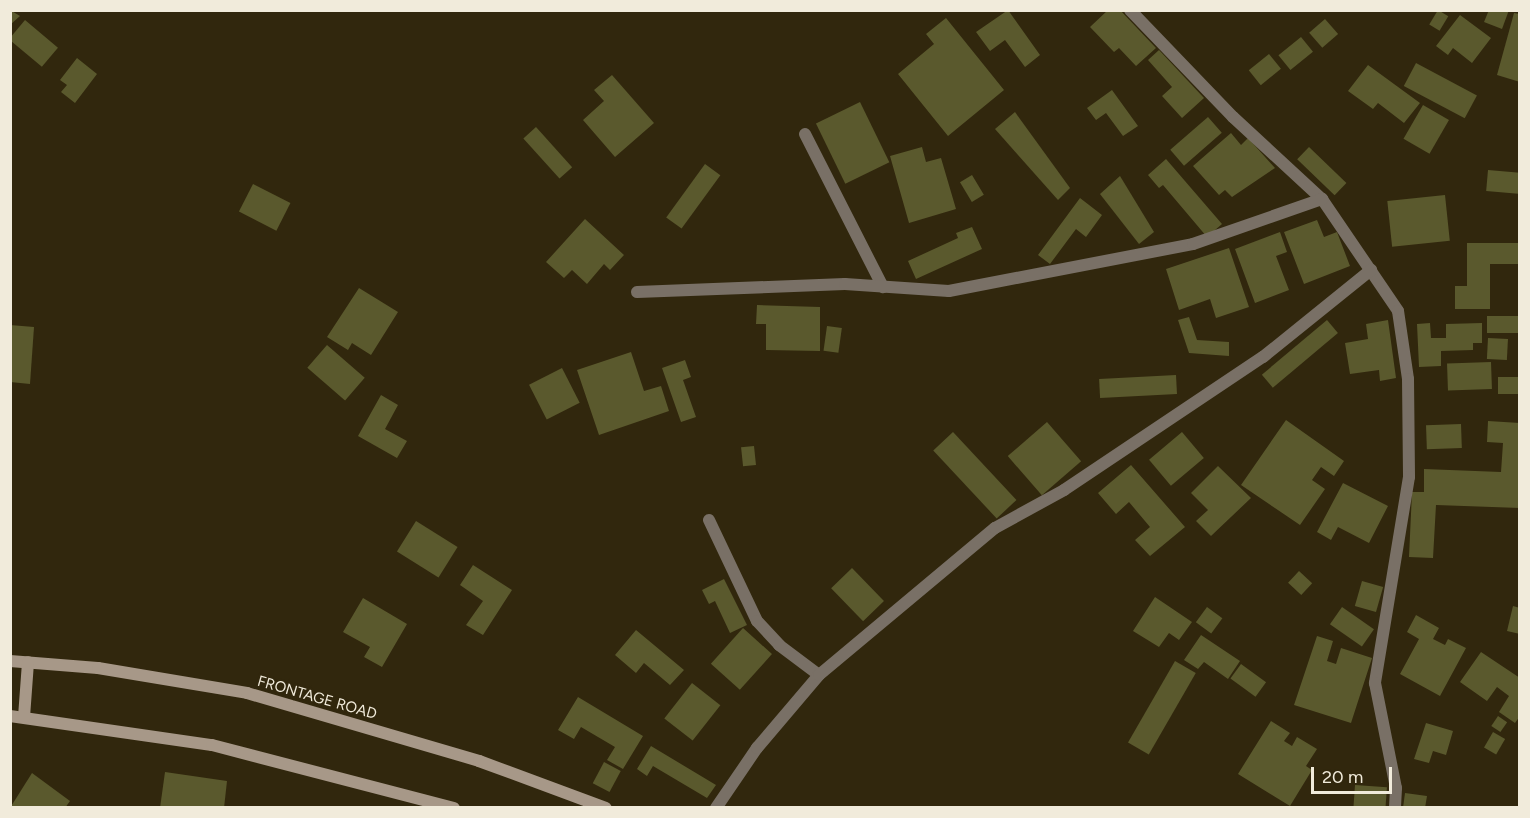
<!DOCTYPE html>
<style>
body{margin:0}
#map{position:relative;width:1530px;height:818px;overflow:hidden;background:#31270d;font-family:Figtree,sans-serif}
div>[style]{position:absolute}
.building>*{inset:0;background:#5a592d;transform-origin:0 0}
.minor>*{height:12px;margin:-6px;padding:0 6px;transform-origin:6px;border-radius:6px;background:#797066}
.secondary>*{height:12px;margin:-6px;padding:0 6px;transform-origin:6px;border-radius:6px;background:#a79888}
span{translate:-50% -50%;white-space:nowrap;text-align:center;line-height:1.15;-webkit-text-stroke:4.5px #31270d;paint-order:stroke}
.street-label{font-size:15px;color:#f1ebdb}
.frame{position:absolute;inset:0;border:12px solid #f1ebdb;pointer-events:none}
.scale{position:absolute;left:1311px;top:767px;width:81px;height:27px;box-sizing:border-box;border:3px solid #f1ebdb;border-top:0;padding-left:8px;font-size:18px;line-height:21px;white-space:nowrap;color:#f1ebdb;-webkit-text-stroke:4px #31270d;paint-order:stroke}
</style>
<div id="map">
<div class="building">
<div style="clip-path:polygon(10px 10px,20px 16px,10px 25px)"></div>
<div style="clip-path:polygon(1008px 10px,1040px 55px,1025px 67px,1005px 40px,990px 51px,976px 32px)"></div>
<div style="clip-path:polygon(1108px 10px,1120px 10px,1156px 48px,1136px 66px,1119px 48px,1114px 52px,1090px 27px)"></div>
<div style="left:1438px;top:10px;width:12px;height:17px;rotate:31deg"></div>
<div style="clip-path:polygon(1489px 10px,1509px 10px,1502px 29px,1484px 22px)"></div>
<div style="clip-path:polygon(1514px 13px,1520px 14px,1520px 82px,1497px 75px)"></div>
<div style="clip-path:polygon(1460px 15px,1491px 38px,1472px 63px,1453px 48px,1448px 55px,1436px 46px)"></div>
<div style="clip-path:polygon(946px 18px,1004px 90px,948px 136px,898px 74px,934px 44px,926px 34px)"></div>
<div style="left:1325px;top:19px;width:20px;height:21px;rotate:49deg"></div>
<div style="left:25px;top:20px;width:43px;height:25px;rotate:40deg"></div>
<div style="left:1301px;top:37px;width:19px;height:29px;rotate:51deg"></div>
<div style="clip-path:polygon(1159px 50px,1204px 98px,1182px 118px,1162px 96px,1172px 87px,1148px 60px)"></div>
<div style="left:1269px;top:54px;width:19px;height:26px;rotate:51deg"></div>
<div style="clip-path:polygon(77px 58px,97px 74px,75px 103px,61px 92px,67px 85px,60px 80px)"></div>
<div style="left:1416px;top:63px;width:69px;height:26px;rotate:28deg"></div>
<div style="clip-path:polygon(1368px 65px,1420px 103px,1404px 123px,1378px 103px,1373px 109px,1348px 91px)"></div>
<div style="clip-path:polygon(612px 75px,654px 123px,615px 157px,583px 120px,604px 101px,594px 90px)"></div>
<div style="clip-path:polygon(1112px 90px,1138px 126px,1123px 136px,1106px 113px,1096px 120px,1087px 108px)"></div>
<div style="left:860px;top:102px;width:67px;height:49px;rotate:64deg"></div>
<div style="left:1423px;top:105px;width:30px;height:39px;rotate:30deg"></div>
<div style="clip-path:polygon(1015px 112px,1070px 188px,1058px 200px,995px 129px)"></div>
<div style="left:1208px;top:117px;width:21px;height:50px;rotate:49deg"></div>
<div style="left:536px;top:127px;width:54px;height:17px;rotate:48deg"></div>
<div style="clip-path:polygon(1231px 133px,1241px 145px,1248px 138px,1275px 168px,1232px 197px,1225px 190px,1219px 195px,1193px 166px)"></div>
<div style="clip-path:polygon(922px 147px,926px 162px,941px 158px,956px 209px,909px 223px,890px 156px)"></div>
<div style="left:1309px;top:147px;width:52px;height:17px;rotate:44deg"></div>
<div style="clip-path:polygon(1166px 159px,1222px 224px,1207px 237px,1163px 185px,1159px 188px,1148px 175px)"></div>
<div style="left:705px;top:164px;width:19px;height:66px;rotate:36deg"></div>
<div style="left:1488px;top:170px;width:32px;height:21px;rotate:5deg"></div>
<div style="left:972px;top:175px;width:23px;height:14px;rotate:59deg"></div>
<div style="clip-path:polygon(1120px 176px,1154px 232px,1139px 244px,1100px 194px)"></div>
<div style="left:253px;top:184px;width:42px;height:31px;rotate:27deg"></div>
<div style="left:1445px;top:195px;width:46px;height:58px;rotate:84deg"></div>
<div style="clip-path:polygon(1080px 198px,1102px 215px,1086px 237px,1076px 229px,1050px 264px,1038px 255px)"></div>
<div style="clip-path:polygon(585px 219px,624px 255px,610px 270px,604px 264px,587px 284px,572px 270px,564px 278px,546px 262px)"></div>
<div style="clip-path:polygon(1317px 220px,1324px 237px,1337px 232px,1350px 266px,1304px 284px,1284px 232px)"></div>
<div style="clip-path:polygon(972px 227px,982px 249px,916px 279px,908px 261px,958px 238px,956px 233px)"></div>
<div style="clip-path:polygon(1280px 232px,1287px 252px,1276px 256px,1289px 290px,1255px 303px,1235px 249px)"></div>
<div style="clip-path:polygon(1467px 243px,1520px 243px,1520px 264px,1490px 264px,1490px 309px,1455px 309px,1455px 286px,1467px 286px)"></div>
<div style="clip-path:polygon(1229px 248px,1249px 307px,1216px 318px,1210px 299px,1179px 310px,1166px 269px)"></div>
<div style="clip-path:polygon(359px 288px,398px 312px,371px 355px,352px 343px,348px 350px,327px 337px)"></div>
<div style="clip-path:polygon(757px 305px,820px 307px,820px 351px,766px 350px,766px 324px,756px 324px)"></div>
<div style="left:1487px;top:316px;width:33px;height:17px"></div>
<div style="clip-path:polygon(1189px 317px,1197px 340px,1229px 342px,1229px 356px,1189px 353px,1178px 320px)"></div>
<div style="left:1327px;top:320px;width:17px;height:85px;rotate:50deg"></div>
<div style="clip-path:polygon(1388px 320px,1396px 378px,1380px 381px,1379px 370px,1350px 374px,1345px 343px,1368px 339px,1366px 324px)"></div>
<div style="clip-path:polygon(1430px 323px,1431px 338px,1446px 338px,1446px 324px,1482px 323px,1482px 343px,1473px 343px,1473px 350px,1441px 351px,1441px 366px,1419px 367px,1417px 324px)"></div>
<div style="clip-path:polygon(10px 325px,34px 327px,30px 384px,10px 382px)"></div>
<div style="left:827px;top:326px;width:15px;height:25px;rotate:8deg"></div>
<div style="left:1488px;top:338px;width:20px;height:21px;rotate:3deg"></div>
<div style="left:327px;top:345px;width:50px;height:30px;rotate:41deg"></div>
<div style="clip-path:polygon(631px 352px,644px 391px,661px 386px,669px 411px,599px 435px,577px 370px)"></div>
<div style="clip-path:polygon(685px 360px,691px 377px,683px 380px,696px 417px,681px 422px,662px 368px)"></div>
<div style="left:1491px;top:362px;width:27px;height:44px;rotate:88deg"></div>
<div style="left:562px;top:368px;width:39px;height:37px;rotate:63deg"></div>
<div style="left:1176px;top:375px;width:19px;height:77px;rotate:87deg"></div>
<div style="left:1498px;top:377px;width:22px;height:17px"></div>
<div style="clip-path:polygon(381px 395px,398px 405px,385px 429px,407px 441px,397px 458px,358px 436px)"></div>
<div style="clip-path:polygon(1286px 420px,1344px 461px,1334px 476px,1321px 467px,1312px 480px,1325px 489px,1300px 525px,1241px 485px)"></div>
<div style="clip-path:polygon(1488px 421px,1520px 423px,1520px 508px,1436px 505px,1433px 558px,1409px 557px,1412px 492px,1424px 492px,1424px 469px,1501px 472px,1503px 443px,1487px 442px)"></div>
<div style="left:1047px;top:422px;width:52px;height:52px;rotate:49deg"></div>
<div style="left:1461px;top:424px;width:24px;height:35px;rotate:88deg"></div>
<div style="left:953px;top:432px;width:93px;height:27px;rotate:47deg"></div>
<div style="left:1182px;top:432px;width:34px;height:43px;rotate:50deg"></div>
<div style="left:754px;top:446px;width:19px;height:13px;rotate:84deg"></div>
<div style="clip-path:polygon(1131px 465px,1185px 527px,1150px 556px,1135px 540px,1150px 527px,1129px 502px,1116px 514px,1098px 493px)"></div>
<div style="clip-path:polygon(1218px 466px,1251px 498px,1211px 536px,1196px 521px,1208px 510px,1191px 493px)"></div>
<div style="clip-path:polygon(1343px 483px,1388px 506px,1369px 543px,1338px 527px,1331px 540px,1317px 532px)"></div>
<div style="left:416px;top:521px;width:49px;height:36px;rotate:32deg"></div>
<div style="clip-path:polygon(473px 565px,512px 590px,483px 635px,466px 625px,483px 601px,460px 585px)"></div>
<div style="left:852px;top:568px;width:46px;height:29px;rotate:46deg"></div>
<div style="left:1299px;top:571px;width:18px;height:16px;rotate:43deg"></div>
<div style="clip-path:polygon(724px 579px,747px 625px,730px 633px,715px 601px,709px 604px,702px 590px)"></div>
<div style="left:1362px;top:581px;width:22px;height:26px;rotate:16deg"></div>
<div style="clip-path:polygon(1155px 597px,1192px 622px,1179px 640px,1169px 633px,1159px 647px,1133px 631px)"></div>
<div style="clip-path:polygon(363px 598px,407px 624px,382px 667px,364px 657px,370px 647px,343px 632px)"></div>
<div style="clip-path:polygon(1513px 606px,1520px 608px,1520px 634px,1507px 631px)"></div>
<div style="left:1207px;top:607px;width:19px;height:19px;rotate:36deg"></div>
<div style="left:1342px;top:607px;width:39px;height:21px;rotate:35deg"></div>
<div style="clip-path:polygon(1416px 615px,1439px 628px,1433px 639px,1445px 645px,1448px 639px,1466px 648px,1440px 696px,1400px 674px,1419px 639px,1407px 632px)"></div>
<div style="left:743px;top:628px;width:39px;height:48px;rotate:42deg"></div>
<div style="clip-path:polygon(636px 630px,684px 670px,670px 685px,644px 663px,636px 673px,615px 655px)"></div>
<div style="clip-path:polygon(1201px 635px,1240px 661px,1228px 679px,1204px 662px,1198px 669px,1184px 660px)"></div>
<div style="clip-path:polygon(1317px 636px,1333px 641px,1327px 661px,1336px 664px,1341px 648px,1372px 658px,1351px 723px,1294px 705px)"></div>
<div style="clip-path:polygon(1481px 652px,1520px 678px,1520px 716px,1515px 723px,1499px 712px,1509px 696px,1497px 687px,1487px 701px,1460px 682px)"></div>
<div style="left:1175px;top:661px;width:24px;height:94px;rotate:30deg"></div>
<div style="left:1241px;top:664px;width:31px;height:18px;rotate:36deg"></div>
<div style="left:692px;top:683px;width:36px;height:45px;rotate:38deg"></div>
<div style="clip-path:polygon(578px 697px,643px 736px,623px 769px,607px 760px,615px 747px,581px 727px,574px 739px,558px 730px)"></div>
<div style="left:1498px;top:716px;width:11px;height:12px;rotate:34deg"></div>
<div style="clip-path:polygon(1271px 721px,1290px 733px,1284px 741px,1292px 746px,1297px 737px,1317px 749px,1306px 766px,1312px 770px,1290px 806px,1238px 774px)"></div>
<div style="clip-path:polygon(1426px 723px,1453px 731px,1446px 755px,1433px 751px,1429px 763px,1414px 759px)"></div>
<div style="left:1493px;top:732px;width:14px;height:18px;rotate:30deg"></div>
<div style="clip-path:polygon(651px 746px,716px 785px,707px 798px,653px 766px,647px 776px,637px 769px)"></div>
<div style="left:604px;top:762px;width:19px;height:24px;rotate:28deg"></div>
<div style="clip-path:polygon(165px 772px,227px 781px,224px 808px,160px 808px)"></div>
<div style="clip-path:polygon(32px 773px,70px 801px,65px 808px,10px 808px)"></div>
<div style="left:1355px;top:785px;width:32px;height:23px;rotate:4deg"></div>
<div style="clip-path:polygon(1405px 793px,1427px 796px,1425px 808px,1403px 808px)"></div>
</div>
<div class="minor">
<div style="left:1130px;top:10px;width:149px;rotate:46.1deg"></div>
<div style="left:1233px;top:117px;width:121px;rotate:42.7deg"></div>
<div style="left:1322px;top:199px;width:135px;rotate:55.8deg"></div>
<div style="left:1398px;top:311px;width:69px;rotate:81.6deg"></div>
<div style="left:1408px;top:379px;width:98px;rotate:89.4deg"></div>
<div style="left:1409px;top:477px;width:209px;rotate:99.4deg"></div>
<div style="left:1375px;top:683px;width:107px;rotate:78.7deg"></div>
<div style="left:1396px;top:788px;width:20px;rotate:93deg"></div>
<div style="left:805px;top:134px;width:172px;rotate:63deg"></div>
<div style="left:637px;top:292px;width:208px;rotate:-2.2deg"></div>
<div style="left:845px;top:284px;width:104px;rotate:3.9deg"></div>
<div style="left:949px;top:291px;width:248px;rotate:-10.9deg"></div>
<div style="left:1193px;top:244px;width:137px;rotate:-19.2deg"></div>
<div style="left:709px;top:520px;width:112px;rotate:64.6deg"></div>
<div style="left:757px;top:621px;width:33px;rotate:47deg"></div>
<div style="left:779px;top:645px;width:50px;rotate:36.9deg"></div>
<div style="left:716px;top:808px;width:73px;rotate:-55.7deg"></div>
<div style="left:757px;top:748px;width:96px;rotate:-49.7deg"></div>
<div style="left:819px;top:675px;width:229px;rotate:-39.9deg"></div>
<div style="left:995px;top:528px;width:79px;rotate:-28.8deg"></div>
<div style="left:1064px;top:490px;width:239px;rotate:-33.8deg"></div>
<div style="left:1263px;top:357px;width:139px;rotate:-38.9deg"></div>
</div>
<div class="secondary">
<div style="left:10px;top:661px;width:88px;rotate:4.5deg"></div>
<div style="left:98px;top:668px;width:151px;rotate:9.5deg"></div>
<div style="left:247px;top:693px;width:242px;rotate:16.3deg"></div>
<div style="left:479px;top:761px;width:135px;rotate:20.3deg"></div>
<div style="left:10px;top:716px;width:204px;rotate:8.2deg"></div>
<div style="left:212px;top:745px;width:250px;rotate:14.6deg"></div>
<div style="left:24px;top:717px;width:55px;rotate:-85.8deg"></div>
</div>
<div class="street-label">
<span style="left:317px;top:698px;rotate:16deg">FRONTAGE ROAD</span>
</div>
<div class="frame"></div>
<div class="scale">20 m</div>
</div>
